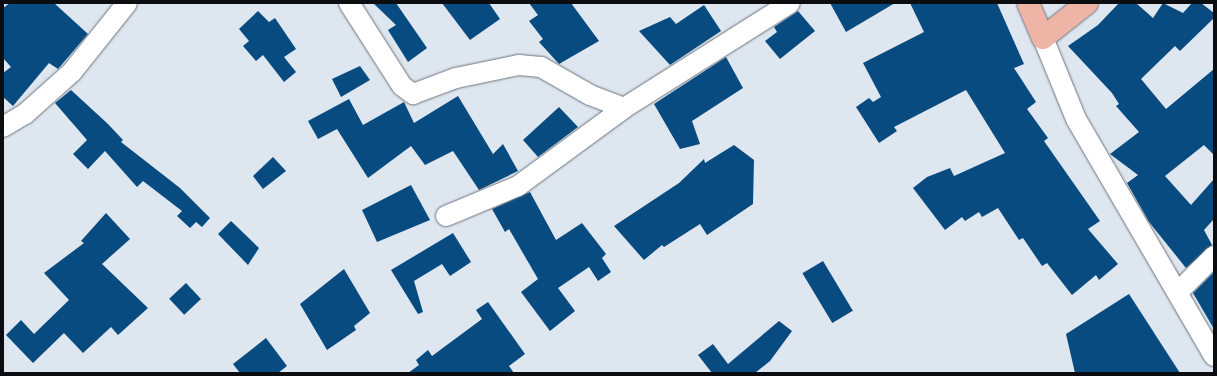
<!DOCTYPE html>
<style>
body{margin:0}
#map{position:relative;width:1217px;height:376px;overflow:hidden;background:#dee6ef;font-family:"Fira Sans",sans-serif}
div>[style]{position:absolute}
.building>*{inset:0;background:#074b81;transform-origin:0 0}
.roads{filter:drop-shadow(0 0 1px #6d747c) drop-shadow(0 0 1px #6d747c)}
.minor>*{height:20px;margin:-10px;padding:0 10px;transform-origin:10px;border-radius:10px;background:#fff}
.major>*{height:22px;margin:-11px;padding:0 11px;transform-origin:11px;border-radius:11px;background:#eeb5a6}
span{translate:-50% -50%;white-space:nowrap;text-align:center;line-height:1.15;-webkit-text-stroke:4px #dee6ef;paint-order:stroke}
.frame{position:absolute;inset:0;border:4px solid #0b0d10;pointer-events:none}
</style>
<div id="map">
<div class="building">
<div style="clip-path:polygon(10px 3px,54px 3px,88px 34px,58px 69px,49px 63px,13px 106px,3px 97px,3px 73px,11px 67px,3px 58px,3px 8px)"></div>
<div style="clip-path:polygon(373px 3px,396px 3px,427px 48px,408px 62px,388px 30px,396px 25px)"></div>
<div style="clip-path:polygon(442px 3px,489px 3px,500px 19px,470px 40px)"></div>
<div style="clip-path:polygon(529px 3px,571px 3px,599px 41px,559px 64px,539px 42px,543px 39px,529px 21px,538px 15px)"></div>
<div style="clip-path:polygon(830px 3px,895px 3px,846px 32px)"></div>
<div style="clip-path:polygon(910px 3px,997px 3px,1024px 64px,1014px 68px,1036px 102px,1027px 109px,1048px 138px,1044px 141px,1100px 221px,1088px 229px,1118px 264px,1099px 280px,1096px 275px,1072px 295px,1047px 263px,1042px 266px,1023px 238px,1019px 240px,998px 208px,982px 217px,979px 212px,965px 221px,962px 217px,945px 230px,913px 188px,927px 177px,950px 168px,954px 176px,1005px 153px,966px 90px,894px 127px,897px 131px,879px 143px,856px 107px,869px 98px,873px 102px,881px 97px,863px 63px,924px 32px)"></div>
<div style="clip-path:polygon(1119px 3px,1136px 3px,1153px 18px,1163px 3px,1183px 13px,1192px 3px,1201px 3px,1214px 13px,1214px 18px,1180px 51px,1175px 46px,1141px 79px,1166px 109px,1214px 69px,1214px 155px,1204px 145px,1165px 176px,1191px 205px,1214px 179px,1214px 219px,1204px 230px,1212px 245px,1186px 268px,1149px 222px,1127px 183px,1138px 175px,1110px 154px,1139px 132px,1116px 106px,1119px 104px,1112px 93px,1068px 46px,1098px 25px)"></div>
<div style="clip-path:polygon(704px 5px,721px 31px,670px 65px,639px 31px,670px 17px,676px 24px)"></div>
<div style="clip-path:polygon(258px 11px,269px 22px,275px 18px,296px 49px,284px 57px,296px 72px,284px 82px,263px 55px,256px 61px,243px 46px,249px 41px,239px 29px)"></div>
<div style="clip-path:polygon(798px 11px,815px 31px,780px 59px,765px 41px,777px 32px,774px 27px)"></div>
<div style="clip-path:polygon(726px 57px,743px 88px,692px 121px,700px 144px,680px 149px,654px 104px)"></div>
<div style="clip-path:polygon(360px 66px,370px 80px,341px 97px,332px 79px)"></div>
<div style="clip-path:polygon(71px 90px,108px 124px,123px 140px,121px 142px,180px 188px,210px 218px,202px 227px,196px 222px,190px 228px,177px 216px,182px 211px,143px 181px,137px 187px,105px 151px,88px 169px,73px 154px,87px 140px,55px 103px)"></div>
<div style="clip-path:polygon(458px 96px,493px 154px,503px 144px,518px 171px,479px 190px,453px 151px,425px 165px,411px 146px,368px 178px,337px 129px,318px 139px,308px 121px,349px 99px,363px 125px,404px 102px,414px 123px)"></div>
<div style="clip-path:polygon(559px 107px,578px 127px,538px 157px,523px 140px)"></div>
<div style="clip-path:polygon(734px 145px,754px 160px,753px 204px,707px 235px,700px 224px,664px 247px,662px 245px,644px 260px,614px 226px,679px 183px,704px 159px,705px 163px)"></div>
<div style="clip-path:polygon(273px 157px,286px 171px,263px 189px,253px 176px)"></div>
<div style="clip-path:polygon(411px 185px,430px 220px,377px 242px,362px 210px)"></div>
<div style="clip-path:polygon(530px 192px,556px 240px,582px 223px,606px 254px,602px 258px,611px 272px,598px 281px,589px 267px,558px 288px,575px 311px,550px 331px,521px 292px,538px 279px,509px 229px,505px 232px,492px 209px)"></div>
<div style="clip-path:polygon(106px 213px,130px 239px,102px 264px,148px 308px,118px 335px,111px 327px,83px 353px,64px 333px,33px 363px,6px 335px,21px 320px,34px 334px,69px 300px,44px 273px,84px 243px,81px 241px)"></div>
<div style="clip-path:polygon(231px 221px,259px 248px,248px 265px,218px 234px)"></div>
<div style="clip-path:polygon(453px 233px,471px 262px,450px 276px,442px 264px,414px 281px,423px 312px,418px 314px,391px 270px)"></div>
<div style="left:823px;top:261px;width:58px;height:24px;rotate:59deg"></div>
<div style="clip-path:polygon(344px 269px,370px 313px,354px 326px,356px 330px,327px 350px,300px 304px)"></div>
<div style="clip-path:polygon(1214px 272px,1214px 329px,1193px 293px)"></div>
<div style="left:186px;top:283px;width:22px;height:23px;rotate:47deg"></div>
<div style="clip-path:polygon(1129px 294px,1180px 373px,1075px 373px,1066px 334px)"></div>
<div style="clip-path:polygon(488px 302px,525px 354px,509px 366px,514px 373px,408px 373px,419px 365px,416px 360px,428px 350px,432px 356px,482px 319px,476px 310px)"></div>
<div style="clip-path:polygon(779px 321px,792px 331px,770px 361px,755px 373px,712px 373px,698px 355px,713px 344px,728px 364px)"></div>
<div style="clip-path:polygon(266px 338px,287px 366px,278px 373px,240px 373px,233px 364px)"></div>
</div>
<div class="roads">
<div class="minor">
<div style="left:349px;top:3px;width:98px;rotate:57.4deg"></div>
<div style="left:402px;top:86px;width:14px;rotate:36deg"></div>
<div style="left:413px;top:94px;width:46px;rotate:-20.4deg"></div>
<div style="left:456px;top:78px;width:64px;rotate:-11.7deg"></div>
<div style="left:519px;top:65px;width:22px;rotate:5deg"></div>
<div style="left:541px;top:67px;width:56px;rotate:29.7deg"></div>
<div style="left:590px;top:95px;width:36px;rotate:21deg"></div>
<div style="left:1043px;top:38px;width:87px;rotate:67.8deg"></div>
<div style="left:1076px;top:119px;width:274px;rotate:59.8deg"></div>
<div style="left:3px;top:127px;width:26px;rotate:-31deg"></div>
<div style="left:25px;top:114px;width:63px;rotate:-41.8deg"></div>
<div style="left:72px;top:72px;width:88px;rotate:-51.4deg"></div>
<div style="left:446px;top:216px;width:78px;rotate:-22.6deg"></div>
<div style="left:518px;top:186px;width:132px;rotate:-36.3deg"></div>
<div style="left:624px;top:108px;width:196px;rotate:-32.3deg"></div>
<div style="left:1178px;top:292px;width:51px;rotate:-45deg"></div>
</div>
<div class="major">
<div style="left:1028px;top:3px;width:38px;rotate:67deg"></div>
<div style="left:1043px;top:38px;width:56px;rotate:-38.5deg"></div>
</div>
</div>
<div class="frame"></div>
</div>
